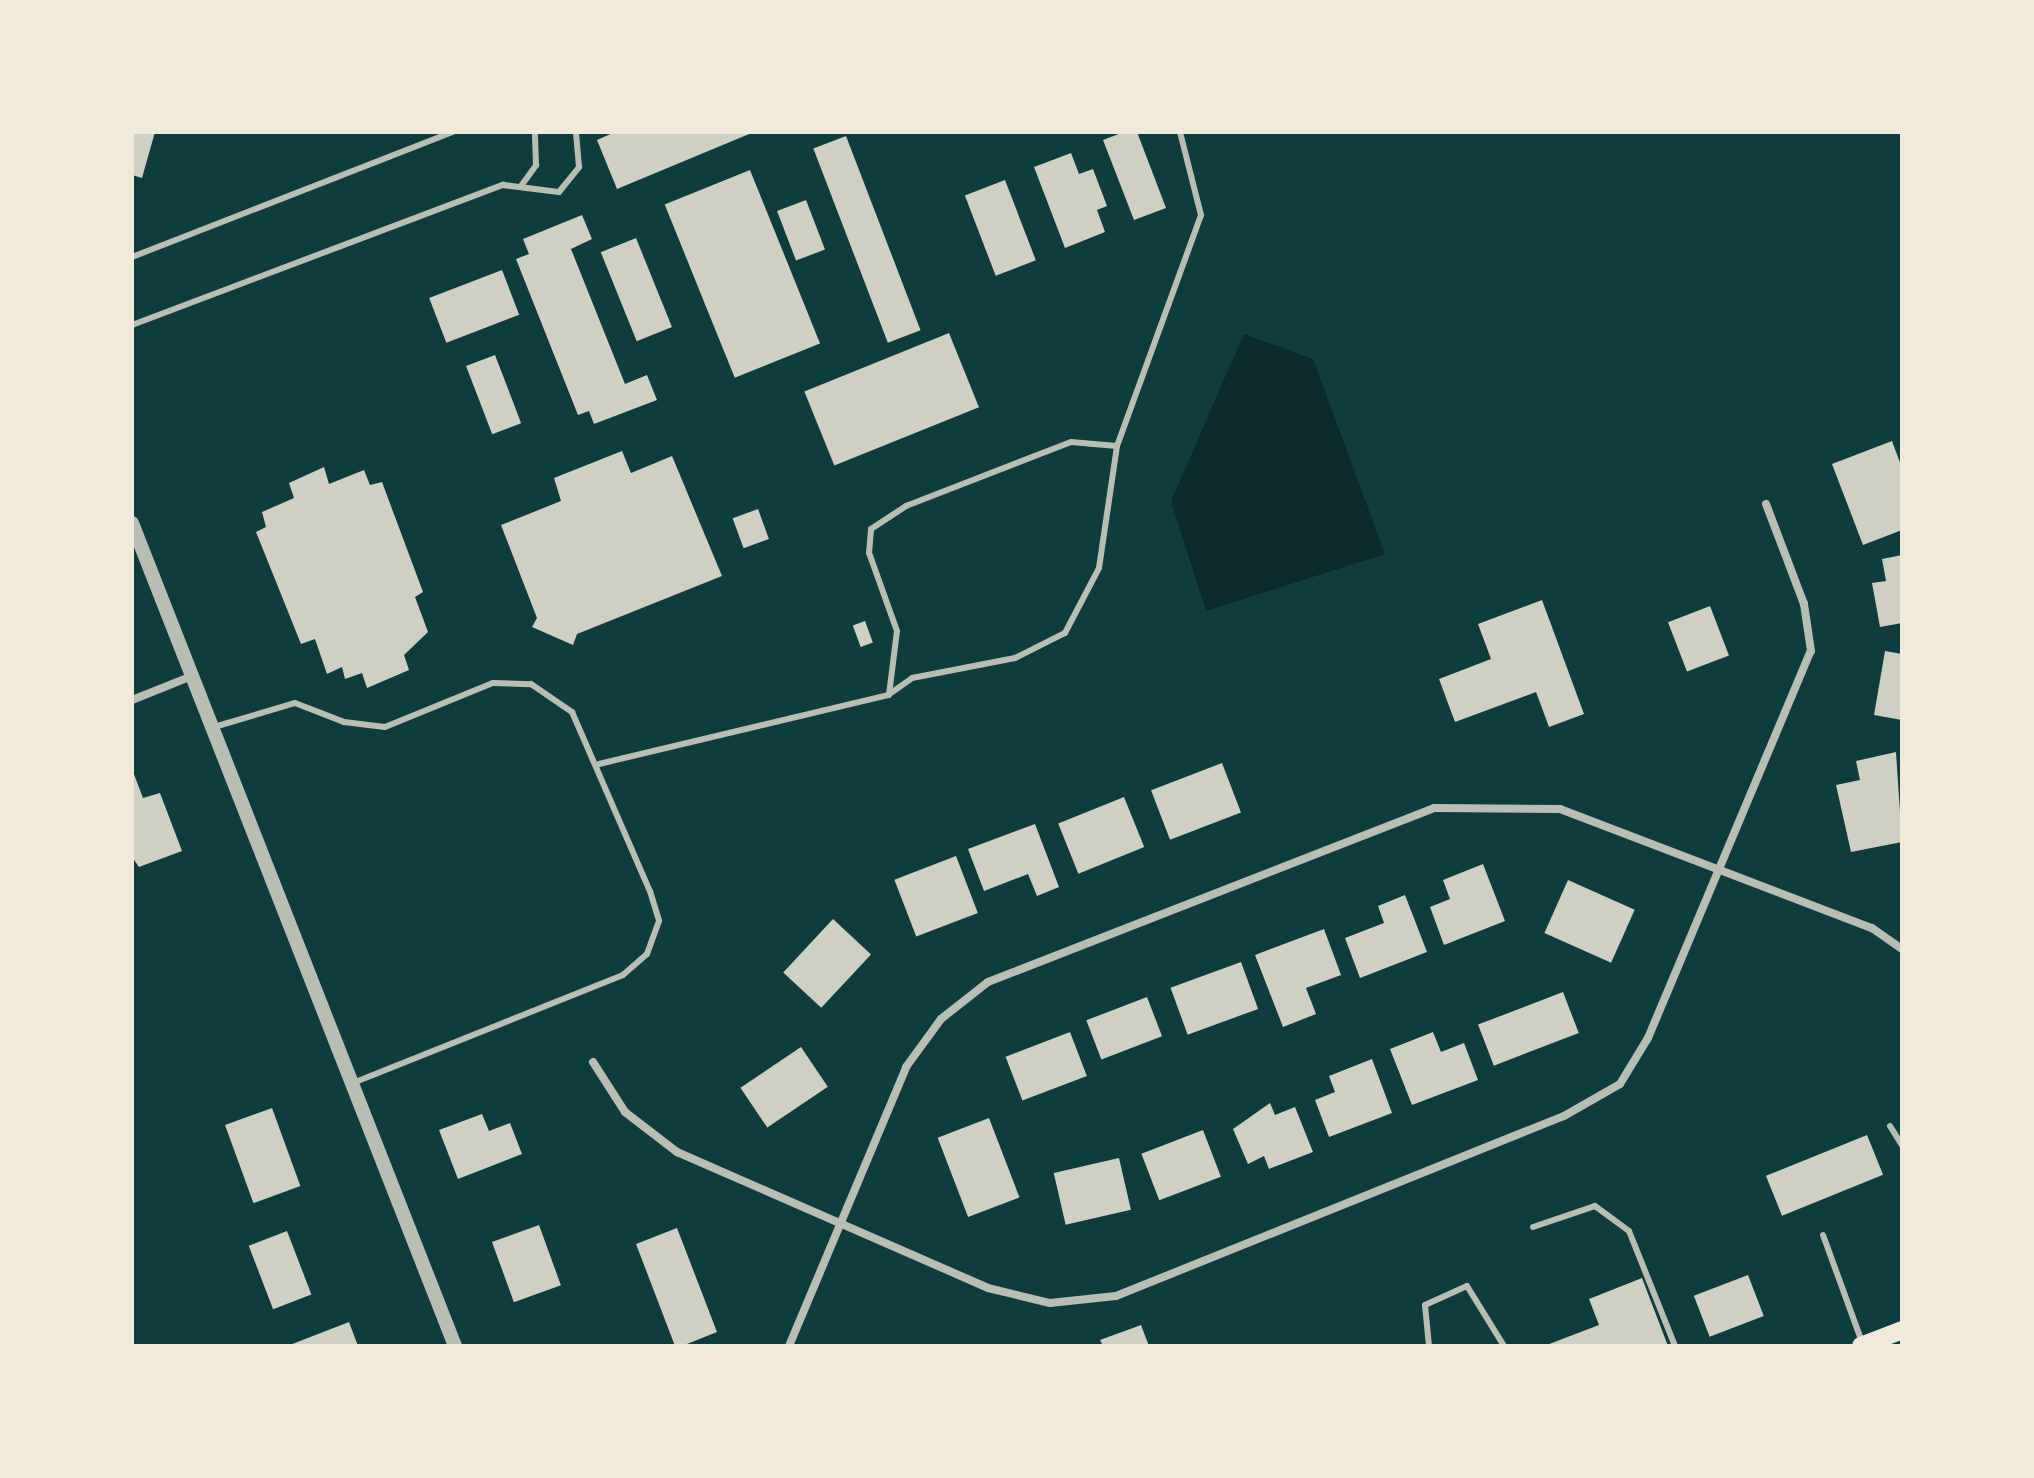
<!DOCTYPE html>
<style>
body{margin:0}
#map{position:relative;width:2034px;height:1478px;overflow:hidden;background:#0f3d3e;font-family:Helvetica,sans-serif}
div>[style]{position:absolute}
.water>*{inset:0;background:#0a2a2b}
.building>*{inset:0;background:#cfcfc3;transform-origin:0 0}
.service>*{height:6px;margin:-3px;padding:0 3px;transform-origin:3px;border-radius:3px;background:#b8beb3}
.minor>*{height:8px;margin:-4px;padding:0 4px;transform-origin:4px;border-radius:4px;background:#b8beb3}
.tertiary>*{height:14px;margin:-7px;padding:0 7px;transform-origin:7px;border-radius:7px;background:#b8beb3}
.primary>*{height:18px;margin:-9px;padding:0 9px;transform-origin:9px;border-radius:9px;background:#f1e9da}
span{translate:-50% -50%;white-space:nowrap;text-align:center;line-height:1.15;-webkit-text-stroke:6px #f1e9da;paint-order:stroke}
.frame{position:absolute;inset:0;border:134px solid #f1e9da;pointer-events:none}
</style>
<div id="map">
<div class="water">
<div style="clip-path:polygon(1244px 334px,1313px 359px,1385px 554px,1206px 611px,1171px 501px)"></div>
</div>
<div class="building">
<div style="clip-path:polygon(132px 132px,155px 132px,142px 178px,132px 175px)"></div>
<div style="clip-path:polygon(754px 132px,617px 189px,597px 140px,615px 132px)"></div>
<div style="clip-path:polygon(1124px 132px,1137px 132px,1166px 208px,1134px 220px,1103px 140px)"></div>
<div style="left:846px;top:136px;width:208px;height:35px;rotate:69deg"></div>
<div style="clip-path:polygon(1071px 153px,1079px 174px,1093px 169px,1107px 206px,1097px 210px,1105px 232px,1065px 248px,1034px 167px)"></div>
<div style="left:750px;top:170px;width:187px;height:92px;rotate:68deg"></div>
<div style="left:1005px;top:180px;width:86px;height:43px;rotate:69deg"></div>
<div style="left:806px;top:200px;width:53px;height:31px;rotate:69deg"></div>
<div style="clip-path:polygon(582px 215px,592px 239px,571px 249px,625px 384px,647px 375px,657px 400px,594px 424px,589px 411px,578px 415px,516px 259px,529px 254px,523px 239px)"></div>
<div style="left:636px;top:238px;width:96px;height:38px;rotate:68deg"></div>
<div style="left:502px;top:270px;width:48px;height:78px;rotate:69deg"></div>
<div style="left:949px;top:333px;width:80px;height:156px;rotate:68deg"></div>
<div style="left:495px;top:355px;width:73px;height:31px;rotate:69deg"></div>
<div style="clip-path:polygon(1892px 441px,1902px 468px,1902px 530px,1863px 545px,1832px 464px)"></div>
<div style="clip-path:polygon(622px 451px,631px 473px,672px 456px,722px 576px,577px 634px,573px 645px,532px 627px,537px 618px,501px 525px,561px 501px,554px 478px)"></div>
<div style="clip-path:polygon(324px 467px,329px 484px,364px 470px,370px 485px,382px 482px,423px 592px,415px 597px,428px 632px,404px 655px,409px 670px,367px 688px,362px 673px,345px 679px,342px 667px,327px 674px,315px 639px,301px 644px,256px 532px,266px 527px,262px 512px,294px 498px,289px 483px)"></div>
<div style="left:758px;top:509px;width:32px;height:27px;rotate:70deg"></div>
<div style="clip-path:polygon(1902px 555px,1902px 623px,1880px 627px,1872px 583px,1886px 581px,1882px 559px)"></div>
<div style="clip-path:polygon(1542px 600px,1584px 714px,1549px 727px,1536px 692px,1455px 722px,1439px 679px,1491px 659px,1478px 624px)"></div>
<div style="left:1710px;top:606px;width:53px;height:45px;rotate:69deg"></div>
<div style="left:865px;top:621px;width:23px;height:13px;rotate:70deg"></div>
<div style="clip-path:polygon(1885px 651px,1902px 654px,1902px 720px,1874px 715px)"></div>
<div style="clip-path:polygon(1896px 752px,1902px 842px,1851px 852px,1836px 785px,1860px 780px,1856px 761px)"></div>
<div style="left:1222px;top:763px;width:53px;height:76px;rotate:69deg"></div>
<div style="clip-path:polygon(132px 769px,143px 798px,160px 793px,182px 851px,139px 867px,132px 857px)"></div>
<div style="left:1124px;top:797px;width:54px;height:71px;rotate:68deg"></div>
<div style="clip-path:polygon(1035px 824px,1059px 887px,1037px 896px,1028px 874px,984px 891px,968px 849px)"></div>
<div style="left:956px;top:856px;width:61px;height:66px;rotate:69deg"></div>
<div style="clip-path:polygon(1483px 864px,1505px 921px,1444px 945px,1430px 907px,1450px 899px,1443px 880px)"></div>
<div style="left:1568px;top:880px;width:73px;height:58px;rotate:24deg"></div>
<div style="clip-path:polygon(1405px 895px,1427px 952px,1360px 978px,1345px 938px,1384px 923px,1378px 906px)"></div>
<div style="left:833px;top:919px;width:52px;height:73px;rotate:43deg"></div>
<div style="clip-path:polygon(1324px 929px,1341px 975px,1306px 988px,1316px 1014px,1283px 1027px,1255px 955px)"></div>
<div style="left:1241px;top:962px;width:50px;height:75px;rotate:70deg"></div>
<div style="left:1563px;top:992px;width:44px;height:91px;rotate:69deg"></div>
<div style="left:1147px;top:997px;width:42px;height:65px;rotate:69deg"></div>
<div style="left:1070px;top:1032px;width:47px;height:69px;rotate:69deg"></div>
<div style="clip-path:polygon(1433px 1032px,1441px 1052px,1464px 1043px,1478px 1080px,1412px 1105px,1390px 1049px)"></div>
<div style="left:801px;top:1047px;width:48px;height:73px;rotate:56deg"></div>
<div style="clip-path:polygon(1372px 1059px,1392px 1113px,1329px 1137px,1315px 1100px,1335px 1092px,1329px 1076px)"></div>
<div style="clip-path:polygon(1270px 1103px,1275px 1115px,1295px 1107px,1313px 1152px,1269px 1169px,1264px 1156px,1248px 1164px,1233px 1129px)"></div>
<div style="left:272px;top:1108px;width:83px;height:50px;rotate:70deg"></div>
<div style="clip-path:polygon(482px 1114px,489px 1131px,510px 1123px,522px 1154px,458px 1179px,439px 1130px)"></div>
<div style="left:989px;top:1118px;width:85px;height:55px;rotate:69deg"></div>
<div style="left:1203px;top:1130px;width:50px;height:66px;rotate:69deg"></div>
<div style="left:1867px;top:1135px;width:43px;height:109px;rotate:68deg"></div>
<div style="left:1119px;top:1158px;width:53px;height:67px;rotate:77deg"></div>
<div style="left:539px;top:1225px;width:64px;height:50px;rotate:70deg"></div>
<div style="clip-path:polygon(677px 1228px,717px 1332px,682px 1346px,675px 1346px,636px 1244px)"></div>
<div style="left:287px;top:1231px;width:68px;height:41px;rotate:69deg"></div>
<div style="left:1748px;top:1275px;width:44px;height:58px;rotate:69deg"></div>
<div style="clip-path:polygon(1642px 1278px,1668px 1346px,1544px 1346px,1599px 1325px,1589px 1299px)"></div>
<div style="clip-path:polygon(349px 1322px,358px 1346px,287px 1346px)"></div>
<div style="clip-path:polygon(1141px 1325px,1149px 1346px,1103px 1346px,1100px 1340px)"></div>
</div>
<div class="service">
<div style="left:521px;top:186px;width:26px;rotate:-54deg"></div>
<div style="left:536px;top:165px;width:33px;rotate:-92deg"></div>
<div style="left:132px;top:257px;width:344px;rotate:-21.3deg"></div>
<div style="left:132px;top:325px;width:397px;rotate:-20.7deg"></div>
<div style="left:503px;top:185px;width:56px;rotate:7.1deg"></div>
<div style="left:559px;top:192px;width:32px;rotate:-51deg"></div>
<div style="left:579px;top:167px;width:35px;rotate:-95deg"></div>
<div style="left:889px;top:695px;width:64px;rotate:-82.9deg"></div>
<div style="left:897px;top:631px;width:83px;rotate:-109.7deg"></div>
<div style="left:869px;top:553px;width:24px;rotate:-85deg"></div>
<div style="left:871px;top:529px;width:42px;rotate:-33.3deg"></div>
<div style="left:906px;top:506px;width:177px;rotate:-21.2deg"></div>
<div style="left:1071px;top:442px;width:46px;rotate:5deg"></div>
<div style="left:214px;top:727px;width:84px;rotate:-16.5deg"></div>
<div style="left:295px;top:703px;width:53px;rotate:21.2deg"></div>
<div style="left:344px;top:722px;width:41px;rotate:7deg"></div>
<div style="left:385px;top:727px;width:117px;rotate:-22.2deg"></div>
<div style="left:493px;top:683px;width:38px;rotate:2deg"></div>
<div style="left:531px;top:684px;width:50px;rotate:34.3deg"></div>
<div style="left:572px;top:712px;width:195px;rotate:66.5deg"></div>
<div style="left:650px;top:891px;width:31px;rotate:73deg"></div>
<div style="left:659px;top:921px;width:35px;rotate:110deg"></div>
<div style="left:647px;top:954px;width:32px;rotate:139deg"></div>
<div style="left:623px;top:975px;width:291px;rotate:158.2deg"></div>
<div style="left:599px;top:764px;width:297px;rotate:-13.4deg"></div>
<div style="left:888px;top:695px;width:29px;rotate:-35deg"></div>
<div style="left:912px;top:678px;width:105px;rotate:-11deg"></div>
<div style="left:1015px;top:658px;width:56px;rotate:-26.6deg"></div>
<div style="left:1065px;top:633px;width:73px;rotate:-62.4deg"></div>
<div style="left:1099px;top:568px;width:123px;rotate:-81.6deg"></div>
<div style="left:1117px;top:446px;width:246px;rotate:-70deg"></div>
<div style="left:1201px;top:215px;width:86px;rotate:-104.2deg"></div>
<div style="left:1890px;top:1126px;width:22px;rotate:58deg"></div>
<div style="left:1533px;top:1227px;width:65px;rotate:-18.7deg"></div>
<div style="left:1595px;top:1206px;width:42px;rotate:36.3deg"></div>
<div style="left:1629px;top:1231px;width:124px;rotate:68.2deg"></div>
<div style="left:1823px;top:1235px;width:114px;rotate:70deg"></div>
<div style="left:1429px;top:1346px;width:41px;rotate:-95.6deg"></div>
<div style="left:1425px;top:1305px;width:46px;rotate:-24.3deg"></div>
<div style="left:1467px;top:1286px;width:70px;rotate:58.3deg"></div>
</div>
<div class="minor">
<div style="left:132px;top:700px;width:65px;rotate:-21.8deg"></div>
<div style="left:593px;top:1062px;width:59px;rotate:57.4deg"></div>
<div style="left:625px;top:1112px;width:66px;rotate:37.6deg"></div>
<div style="left:677px;top:1152px;width:339px;rotate:23.6deg"></div>
<div style="left:988px;top:1288px;width:64px;rotate:13.6deg"></div>
<div style="left:1050px;top:1303px;width:66px;rotate:-6.1deg"></div>
<div style="left:1116px;top:1296px;width:483px;rotate:-21.9deg"></div>
<div style="left:1564px;top:1116px;width:64px;rotate:-29.7deg"></div>
<div style="left:1620px;top:1084px;width:54px;rotate:-58.7deg"></div>
<div style="left:1648px;top:1038px;width:420px;rotate:-67.2deg"></div>
<div style="left:1811px;top:651px;width:48px;rotate:-98.5deg"></div>
<div style="left:1804px;top:604px;width:107px;rotate:-110.8deg"></div>
<div style="left:789px;top:1346px;width:303px;rotate:-67.2deg"></div>
<div style="left:906px;top:1067px;width:59px;rotate:-53.9deg"></div>
<div style="left:941px;top:1019px;width:60px;rotate:-38.2deg"></div>
<div style="left:988px;top:982px;width:479px;rotate:-21.3deg"></div>
<div style="left:1434px;top:808px;width:126px;rotate:0.5deg"></div>
<div style="left:1560px;top:809px;width:334px;rotate:20.9deg"></div>
<div style="left:1872px;top:928px;width:37px;rotate:35deg"></div>
</div>
<div class="tertiary">
<div style="left:132px;top:523px;width:884px;rotate:68.57deg"></div>
</div>
<div class="primary">
<div style="left:1861px;top:1346px;width:44px;rotate:-21.3deg"></div>
</div>
<div class="frame"></div>
</div>
